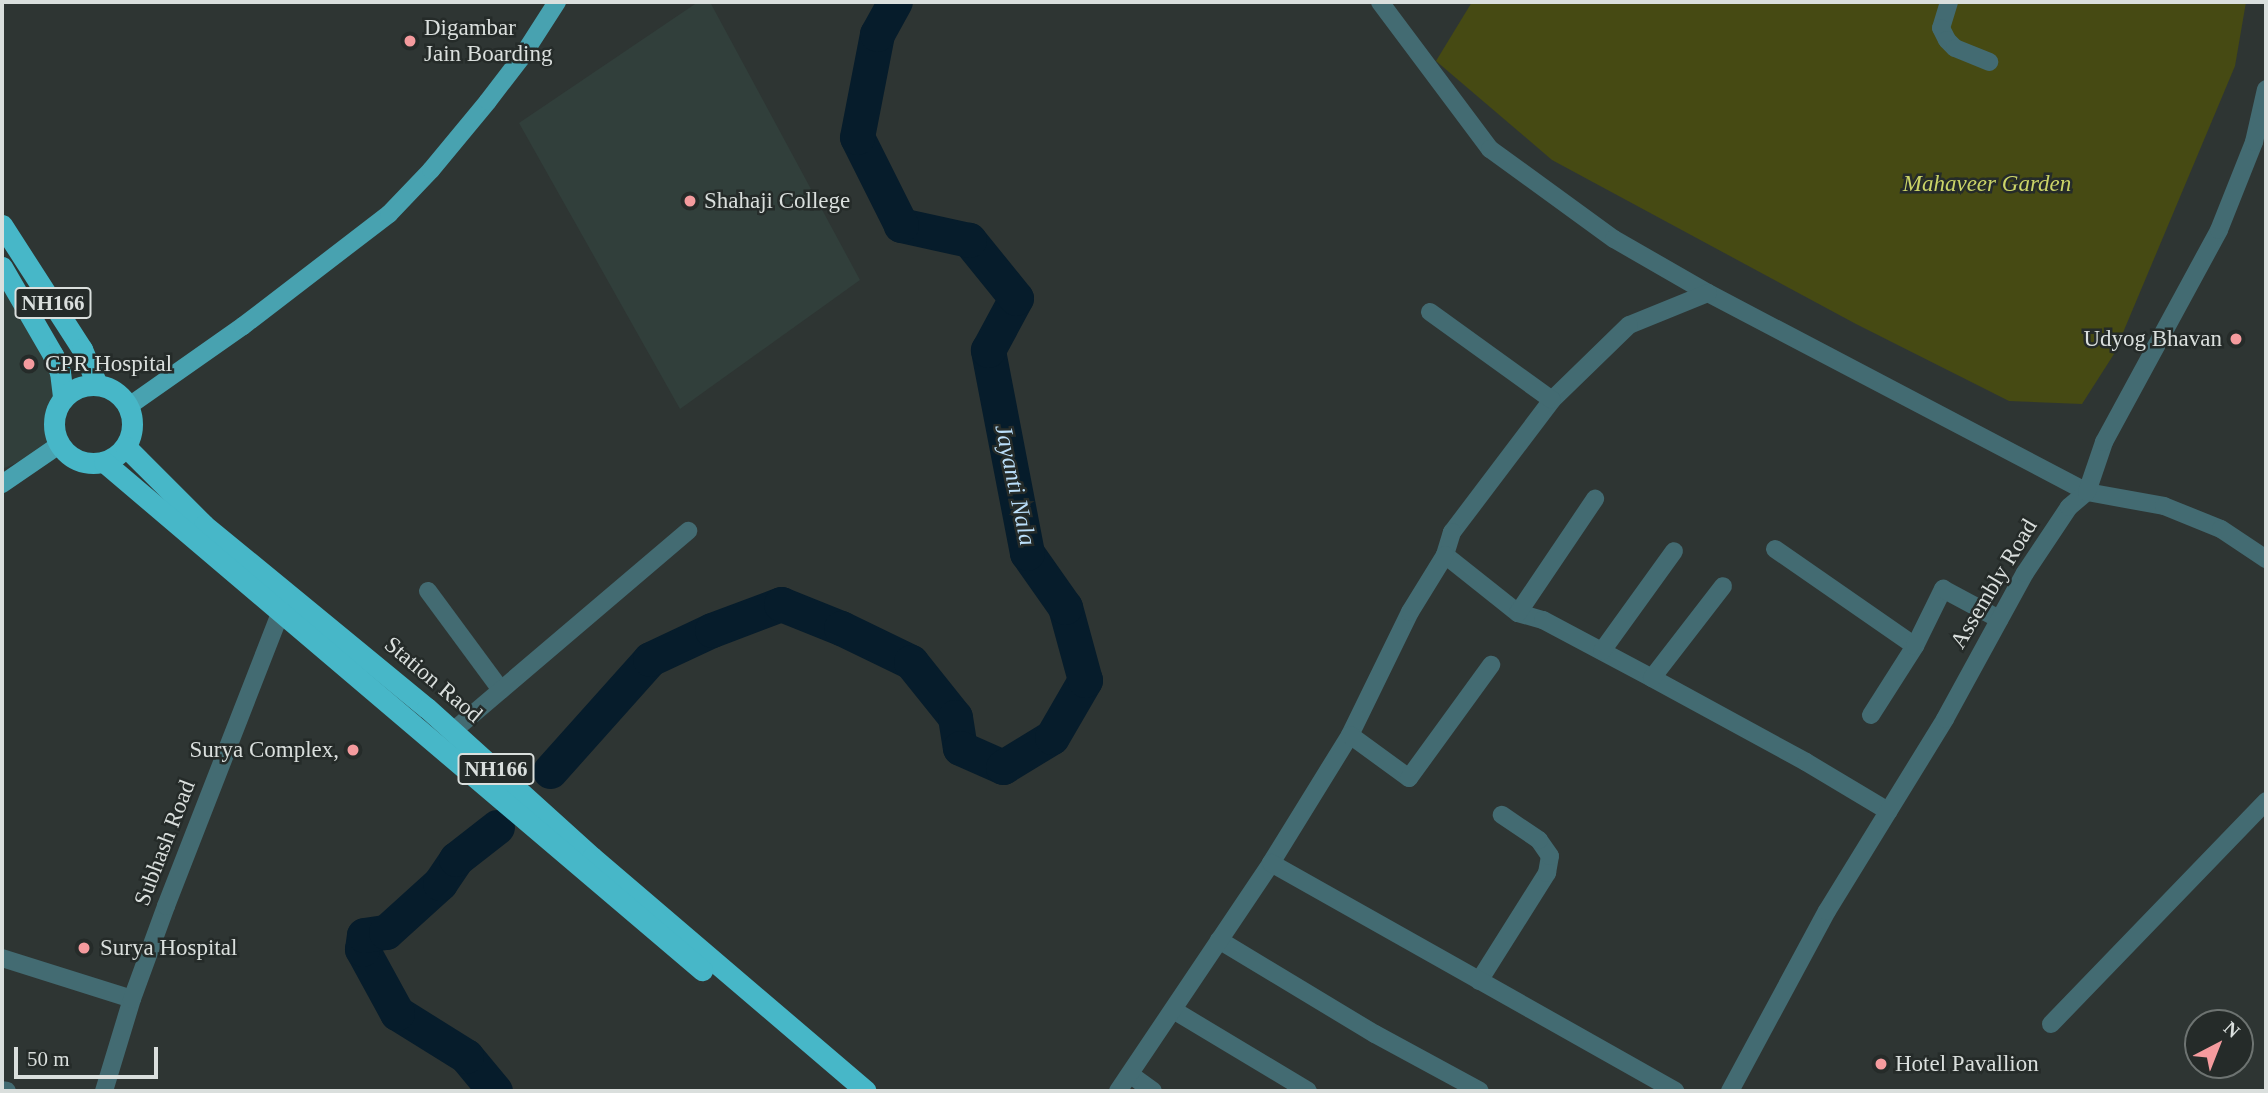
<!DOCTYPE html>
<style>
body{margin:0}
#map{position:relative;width:2268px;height:1093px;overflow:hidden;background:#2e3533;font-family:"Times New Roman",serif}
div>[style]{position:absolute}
.built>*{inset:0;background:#313f3b}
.green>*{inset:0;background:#464a13}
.river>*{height:35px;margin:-17.5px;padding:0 17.5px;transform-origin:17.5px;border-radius:17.5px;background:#061c2b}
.minor>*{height:18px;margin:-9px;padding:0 9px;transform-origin:9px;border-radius:9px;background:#436b72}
.major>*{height:18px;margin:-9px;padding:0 9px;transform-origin:9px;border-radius:9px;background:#48a2b0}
.highway>*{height:21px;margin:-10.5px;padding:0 10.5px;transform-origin:10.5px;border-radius:10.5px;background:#47b7c8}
.highway>.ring{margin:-10.5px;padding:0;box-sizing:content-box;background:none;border:21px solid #47b7c8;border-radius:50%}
.dots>*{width:19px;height:19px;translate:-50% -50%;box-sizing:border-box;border:4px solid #252b29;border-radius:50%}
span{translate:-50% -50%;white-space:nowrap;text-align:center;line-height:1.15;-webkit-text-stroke:5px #252b29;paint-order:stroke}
.shield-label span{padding:2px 5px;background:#252b29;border:2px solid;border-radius:5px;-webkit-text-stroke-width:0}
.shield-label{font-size:21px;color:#dadfdd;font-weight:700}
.poi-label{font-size:23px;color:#dadfdd}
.left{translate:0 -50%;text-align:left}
.right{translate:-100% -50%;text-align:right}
.park-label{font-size:23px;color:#cbd468;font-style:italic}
.street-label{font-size:23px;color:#dadfdd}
.water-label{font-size:24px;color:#bbdffa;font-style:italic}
.frame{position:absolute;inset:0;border:4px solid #dadfdd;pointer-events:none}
.north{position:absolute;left:2184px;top:1009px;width:70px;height:70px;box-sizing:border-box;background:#252b29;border:2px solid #6d7371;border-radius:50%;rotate:42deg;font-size:19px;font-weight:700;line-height:28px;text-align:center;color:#dadfdd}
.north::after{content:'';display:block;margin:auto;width:24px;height:32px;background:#f59b9e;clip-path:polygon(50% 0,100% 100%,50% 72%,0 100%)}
.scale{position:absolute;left:14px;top:1047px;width:144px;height:32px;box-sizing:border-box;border:4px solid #dadfdd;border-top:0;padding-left:9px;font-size:21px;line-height:24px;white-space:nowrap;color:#dadfdd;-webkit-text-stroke:5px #252b29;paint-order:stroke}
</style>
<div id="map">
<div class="built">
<div style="clip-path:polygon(698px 2px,710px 2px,860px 280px,680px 409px,519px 123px)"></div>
<div style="clip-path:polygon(2px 269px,63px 398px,55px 417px,59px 445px,2px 469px)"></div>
</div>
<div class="green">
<div style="clip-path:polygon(1472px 2px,2246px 2px,2235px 66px,2114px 354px,2082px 404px,2009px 401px,1856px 324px,1552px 160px,1436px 61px)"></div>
</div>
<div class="river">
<div style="left:550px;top:771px;width:150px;rotate:-48.2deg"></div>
<div style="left:650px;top:659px;width:68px;rotate:-25.1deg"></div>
<div style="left:712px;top:630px;width:74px;rotate:-20.6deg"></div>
<div style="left:781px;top:604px;width:65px;rotate:21.8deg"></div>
<div style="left:841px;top:628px;width:78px;rotate:25.9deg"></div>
<div style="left:911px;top:662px;width:70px;rotate:51.3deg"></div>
<div style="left:955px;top:717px;width:31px;rotate:81deg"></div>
<div style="left:960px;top:748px;width:47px;rotate:23.8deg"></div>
<div style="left:1003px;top:767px;width:57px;rotate:-31.5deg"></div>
<div style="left:1052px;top:737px;width:66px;rotate:-59.9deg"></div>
<div style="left:1085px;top:680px;width:76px;rotate:-105.3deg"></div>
<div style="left:1065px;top:607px;width:66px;rotate:-125.1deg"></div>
<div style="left:1027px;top:553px;width:207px;rotate:-100.9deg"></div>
<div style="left:988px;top:350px;width:59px;rotate:-61.7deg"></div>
<div style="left:1016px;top:298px;width:75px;rotate:-129deg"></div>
<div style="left:969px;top:240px;width:70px;rotate:-167.6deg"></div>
<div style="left:901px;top:225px;width:98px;rotate:-116.6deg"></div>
<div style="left:857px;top:137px;width:105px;rotate:-79deg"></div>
<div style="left:877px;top:34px;width:37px;rotate:-61deg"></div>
<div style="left:495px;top:1091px;width:45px;rotate:-129.6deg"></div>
<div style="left:466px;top:1056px;width:81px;rotate:-148.1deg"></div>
<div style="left:397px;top:1013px;width:73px;rotate:-118.7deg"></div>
<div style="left:362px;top:949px;width:14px;rotate:-82deg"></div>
<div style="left:364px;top:935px;width:22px;rotate:-8deg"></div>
<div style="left:386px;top:932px;width:73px;rotate:-42.2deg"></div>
<div style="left:440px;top:883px;width:29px;rotate:-56deg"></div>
<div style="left:456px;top:859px;width:52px;rotate:-38deg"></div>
</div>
<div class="minor">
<div style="left:1380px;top:2px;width:184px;rotate:53.2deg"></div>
<div style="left:1490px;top:149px;width:153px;rotate:36deg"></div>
<div style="left:1614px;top:239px;width:108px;rotate:29.9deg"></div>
<div style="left:1708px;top:293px;width:428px;rotate:27.7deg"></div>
<div style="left:2087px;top:492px;width:78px;rotate:10.3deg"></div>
<div style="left:2164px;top:506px;width:61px;rotate:22deg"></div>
<div style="left:2221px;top:529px;width:54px;rotate:33.7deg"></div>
<div style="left:1949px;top:2px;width:27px;rotate:107deg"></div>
<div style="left:1941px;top:28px;width:13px;rotate:63deg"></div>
<div style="left:1947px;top:40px;width:11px;rotate:45deg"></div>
<div style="left:1955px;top:48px;width:37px;rotate:22deg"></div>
<div style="left:1708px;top:293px;width:85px;rotate:157.9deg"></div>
<div style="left:1629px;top:325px;width:107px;rotate:135.8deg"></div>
<div style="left:1552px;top:400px;width:166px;rotate:127.1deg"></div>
<div style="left:1452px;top:532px;width:24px;rotate:107deg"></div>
<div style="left:1445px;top:555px;width:93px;rotate:38.5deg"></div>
<div style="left:1518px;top:613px;width:26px;rotate:16deg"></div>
<div style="left:1543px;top:620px;width:123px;rotate:28deg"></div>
<div style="left:1652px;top:678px;width:175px;rotate:28.6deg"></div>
<div style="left:1806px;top:762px;width:96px;rotate:30.9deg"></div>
<div style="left:1430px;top:312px;width:150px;rotate:35.8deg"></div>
<div style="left:1775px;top:549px;width:170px;rotate:34.7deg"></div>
<div style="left:428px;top:591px;width:123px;rotate:53.6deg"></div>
<div style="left:1518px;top:613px;width:138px;rotate:-56deg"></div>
<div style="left:1602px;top:651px;width:123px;rotate:-54.2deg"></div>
<div style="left:1652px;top:678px;width:116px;rotate:-52.3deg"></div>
<div style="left:1871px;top:715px;width:82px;rotate:-57.5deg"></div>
<div style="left:1915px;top:646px;width:64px;rotate:-63.8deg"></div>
<div style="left:1943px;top:589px;width:64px;rotate:28.2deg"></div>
<div style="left:453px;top:731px;width:309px;rotate:-40.4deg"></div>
<div style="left:1350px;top:735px;width:137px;rotate:-64deg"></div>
<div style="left:1410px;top:612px;width:67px;rotate:-58.4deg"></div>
<div style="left:1271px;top:863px;width:150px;rotate:-58.3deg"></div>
<div style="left:1350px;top:735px;width:73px;rotate:36.1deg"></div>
<div style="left:1409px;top:778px;width:140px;rotate:-54deg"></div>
<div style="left:1219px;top:940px;width:182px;rotate:31.1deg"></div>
<div style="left:1375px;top:1034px;width:119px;rotate:28.5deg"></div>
<div style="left:2px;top:958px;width:136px;rotate:17.5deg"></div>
<div style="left:1479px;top:981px;width:128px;rotate:-57.8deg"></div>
<div style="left:1547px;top:873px;width:17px;rotate:-80deg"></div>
<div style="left:1550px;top:856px;width:19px;rotate:-125deg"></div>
<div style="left:1539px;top:840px;width:45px;rotate:-146deg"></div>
<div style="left:1175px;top:1011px;width:155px;rotate:31deg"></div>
<div style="left:2051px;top:1024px;width:310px;rotate:-46deg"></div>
<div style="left:1131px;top:1075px;width:27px;rotate:36deg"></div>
<div style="left:2px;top:1090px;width:5px;rotate:11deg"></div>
<div style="left:104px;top:1091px;width:96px;rotate:-73.1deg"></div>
<div style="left:132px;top:999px;width:99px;rotate:-69.9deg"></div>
<div style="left:166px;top:906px;width:313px;rotate:-68.7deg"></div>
<div style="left:1118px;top:1091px;width:275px;rotate:-56.1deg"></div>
<div style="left:1271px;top:863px;width:464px;rotate:29.4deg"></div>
<div style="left:1730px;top:1091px;width:204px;rotate:-61.7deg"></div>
<div style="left:1827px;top:911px;width:225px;rotate:-58.4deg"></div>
<div style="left:1945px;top:719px;width:166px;rotate:-61.3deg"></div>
<div style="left:2025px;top:573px;width:79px;rotate:-56.3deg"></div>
<div style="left:2069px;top:507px;width:23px;rotate:-40deg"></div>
<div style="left:2087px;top:492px;width:53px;rotate:-71.2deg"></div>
<div style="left:2104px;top:442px;width:241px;rotate:-61.5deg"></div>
<div style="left:2219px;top:230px;width:95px;rotate:-68.3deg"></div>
<div style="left:2254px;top:142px;width:54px;rotate:-77.2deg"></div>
</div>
<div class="major">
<div style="left:129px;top:406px;width:139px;rotate:-35.1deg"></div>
<div style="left:243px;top:326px;width:184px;rotate:-37.5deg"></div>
<div style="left:389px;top:214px;width:61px;rotate:-46.3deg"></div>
<div style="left:431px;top:170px;width:89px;rotate:-50.4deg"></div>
<div style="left:488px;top:101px;width:54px;rotate:-52.5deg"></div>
<div style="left:521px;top:58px;width:67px;rotate:-57.3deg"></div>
<div style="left:2px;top:484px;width:69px;rotate:-34.4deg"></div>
</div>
<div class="highway">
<div style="left:2px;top:225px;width:148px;rotate:57.2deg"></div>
<div style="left:82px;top:349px;width:38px;rotate:67deg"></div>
<div style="left:2px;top:267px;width:102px;rotate:59.9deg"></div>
<div style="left:53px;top:355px;width:18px;rotate:68deg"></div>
<div style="left:60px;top:372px;width:26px;rotate:83deg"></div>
<div class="ring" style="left:54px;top:385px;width:57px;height:57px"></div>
<div style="left:126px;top:447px;width:110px;rotate:45deg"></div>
<div style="left:204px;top:525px;width:288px;rotate:39.4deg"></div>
<div style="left:427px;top:708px;width:222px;rotate:42.1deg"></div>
<div style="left:592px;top:857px;width:360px;rotate:40.5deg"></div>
<div style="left:104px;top:462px;width:785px;rotate:40.35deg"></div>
</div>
<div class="dots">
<div style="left:410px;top:41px;background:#f59b9e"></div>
<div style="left:690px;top:201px;background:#f59b9e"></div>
<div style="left:2236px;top:339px;background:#f59b9e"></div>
<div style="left:29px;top:364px;background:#f59b9e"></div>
<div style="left:353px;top:750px;background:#f59b9e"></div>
<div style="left:84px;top:948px;background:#f59b9e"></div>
<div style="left:1881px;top:1064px;background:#f59b9e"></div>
</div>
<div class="shield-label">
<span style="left:53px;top:303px">NH166</span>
<span style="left:496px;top:769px">NH166</span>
</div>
<div class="poi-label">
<span class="left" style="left:424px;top:41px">Digambar<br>Jain Boarding</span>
<span class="left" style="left:704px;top:201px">Shahaji College</span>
<span class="right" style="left:2222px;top:339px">Udyog Bhavan</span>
<span class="left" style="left:45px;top:364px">CPR Hospital</span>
<span class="right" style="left:339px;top:750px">Surya Complex,</span>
<span class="left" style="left:100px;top:948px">Surya Hospital</span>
<span class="left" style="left:1895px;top:1064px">Hotel Pavallion</span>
</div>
<div class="park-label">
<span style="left:1987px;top:184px">Mahaveer Garden</span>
</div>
<div class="street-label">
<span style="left:1994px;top:584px;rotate:-59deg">Assembly Road</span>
<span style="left:433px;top:680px;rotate:40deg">Station Raod</span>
<span style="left:165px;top:843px;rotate:-69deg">Subhash Road</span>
</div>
<div class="water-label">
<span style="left:1015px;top:485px;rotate:78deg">Jayanti Nala</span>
</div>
<div class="frame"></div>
<div class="north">N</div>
<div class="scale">50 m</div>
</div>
